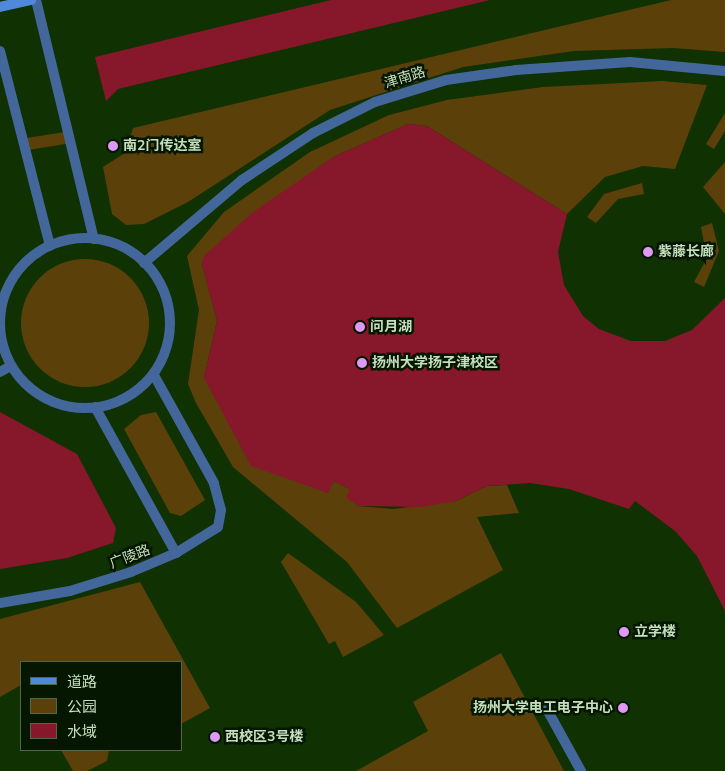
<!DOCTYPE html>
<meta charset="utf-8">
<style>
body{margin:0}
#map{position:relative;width:725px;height:771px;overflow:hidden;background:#103101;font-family:"Nunito Sans","Noto Sans SC",sans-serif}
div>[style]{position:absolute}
.green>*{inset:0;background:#5c4009;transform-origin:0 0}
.round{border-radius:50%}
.water>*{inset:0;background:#87172b}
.lane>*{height:10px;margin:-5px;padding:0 5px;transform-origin:5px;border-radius:5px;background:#43679b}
.lane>.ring{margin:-5px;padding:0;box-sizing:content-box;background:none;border:10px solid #43679b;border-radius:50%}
.secondary>*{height:10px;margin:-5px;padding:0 5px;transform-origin:5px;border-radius:5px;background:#5089dc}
.dots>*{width:14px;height:14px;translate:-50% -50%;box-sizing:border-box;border:2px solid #051601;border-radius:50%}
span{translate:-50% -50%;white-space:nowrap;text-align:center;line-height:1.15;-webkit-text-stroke:5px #051601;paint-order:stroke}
.street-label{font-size:14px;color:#c5debd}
.poi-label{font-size:14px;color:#c5debd;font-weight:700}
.left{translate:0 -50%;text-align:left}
.right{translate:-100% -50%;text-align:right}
.legend{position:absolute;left:20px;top:661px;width:162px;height:90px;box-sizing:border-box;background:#051601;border:1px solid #52664c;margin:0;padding:6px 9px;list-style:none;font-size:15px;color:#c5debd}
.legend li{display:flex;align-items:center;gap:10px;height:25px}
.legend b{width:25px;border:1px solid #52664c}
</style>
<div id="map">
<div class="green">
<div style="clip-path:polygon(671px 0,725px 0,725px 52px,673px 48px,574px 51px,463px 67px,330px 110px,188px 202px,144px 224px,126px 225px,112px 214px,103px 167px,125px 153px,133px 128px)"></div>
<div style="clip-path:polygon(662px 81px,707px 85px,675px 169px,643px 166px,605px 177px,567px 214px,427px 126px,408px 124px,333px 157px,202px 264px,217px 321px,204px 378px,327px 493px,334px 481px,350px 489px,358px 506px,393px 509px,456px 501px,487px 486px,507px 485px,519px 513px,477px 517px,503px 570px,397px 628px,347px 562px,233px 467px,196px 403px,188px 384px,199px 310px,187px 256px,224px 212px,310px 152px,389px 115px,447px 100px,543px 87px)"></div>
<div style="clip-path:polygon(725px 113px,725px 131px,714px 149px,706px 144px)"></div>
<div style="left:65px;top:132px;width:12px;height:39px;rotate:81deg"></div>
<div style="clip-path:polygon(725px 162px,725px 214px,703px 187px)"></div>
<div style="clip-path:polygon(642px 183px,644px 194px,618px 199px,596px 223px,587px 217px,604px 194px)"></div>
<div style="clip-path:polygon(712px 223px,719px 251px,704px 287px,694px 282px,707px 258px,701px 227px)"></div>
<div class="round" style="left:21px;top:259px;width:128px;height:128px"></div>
<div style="clip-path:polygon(156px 412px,205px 500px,181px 516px,170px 513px,124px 429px,141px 415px)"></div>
<div style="clip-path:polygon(288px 553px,356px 602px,384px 635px,343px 657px,335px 641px,329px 644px,281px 562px)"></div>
<div style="clip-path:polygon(140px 582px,210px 708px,181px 724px,181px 662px,21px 662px,21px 685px,0 697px,0 619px)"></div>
<div style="clip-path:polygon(501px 653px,564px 771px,356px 771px,428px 731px,413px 702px)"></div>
<div style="clip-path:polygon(61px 750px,109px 750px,107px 761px,87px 771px,73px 771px)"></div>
</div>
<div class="water">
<div style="clip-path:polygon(331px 0,490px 0,118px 89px,106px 101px,95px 57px)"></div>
<div style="clip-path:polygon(408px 124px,427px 126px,567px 214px,558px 252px,564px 285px,583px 316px,599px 329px,631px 341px,665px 341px,692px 330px,725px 298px,725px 611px,697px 556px,675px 531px,635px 501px,629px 509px,569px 489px,530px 483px,487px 486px,456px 501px,421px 507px,358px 506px,346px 497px,350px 489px,334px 481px,328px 493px,251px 466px,204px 378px,217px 321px,202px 264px,204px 256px,252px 213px,333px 157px)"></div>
<div style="clip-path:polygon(0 412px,77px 454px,116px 528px,113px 543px,67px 558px,0 569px)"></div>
</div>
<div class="lane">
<div style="left:36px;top:0;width:246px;rotate:76.4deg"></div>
<div style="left:0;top:51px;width:201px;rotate:75.6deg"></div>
<div class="ring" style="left:0;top:238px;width:160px;height:160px"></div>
<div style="left:144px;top:263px;width:128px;rotate:-40.3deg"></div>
<div style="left:242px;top:180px;width:85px;rotate:-33.5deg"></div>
<div style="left:313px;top:133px;width:69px;rotate:-26.6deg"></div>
<div style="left:375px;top:102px;width:74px;rotate:-17.2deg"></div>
<div style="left:446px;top:80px;width:71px;rotate:-8.1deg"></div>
<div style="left:516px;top:70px;width:114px;rotate:-4deg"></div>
<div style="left:630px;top:62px;width:95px;rotate:5.4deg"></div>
<div style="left:0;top:372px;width:13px;rotate:-29deg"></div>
<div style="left:95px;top:407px;width:167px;rotate:61deg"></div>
<div style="left:0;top:603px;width:71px;rotate:-9.7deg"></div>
<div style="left:70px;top:591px;width:64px;rotate:-17.3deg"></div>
<div style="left:131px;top:572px;width:49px;rotate:-22.9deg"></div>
<div style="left:176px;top:553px;width:49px;rotate:-31.8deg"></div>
<div style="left:218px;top:527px;width:17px;rotate:-80deg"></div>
<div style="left:221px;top:510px;width:28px;rotate:-105deg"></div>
<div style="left:214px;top:483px;width:124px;rotate:-119.1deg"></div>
<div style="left:544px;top:704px;width:77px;rotate:61.1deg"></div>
</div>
<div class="secondary">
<div style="left:0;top:7px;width:32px;rotate:-13deg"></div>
</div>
<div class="dots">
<div style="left:113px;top:146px;background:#dd99f3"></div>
<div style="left:648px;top:252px;background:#dd99f3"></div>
<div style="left:360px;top:327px;background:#dd99f3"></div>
<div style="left:362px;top:363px;background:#dd99f3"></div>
<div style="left:624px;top:632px;background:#dd99f3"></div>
<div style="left:623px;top:708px;background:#dd99f3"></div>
<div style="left:215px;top:737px;background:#dd99f3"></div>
</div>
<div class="street-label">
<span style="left:405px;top:78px;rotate:-17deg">津南路</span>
<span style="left:130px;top:557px;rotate:-21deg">广陵路</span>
</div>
<div class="poi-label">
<span class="left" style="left:123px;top:146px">南2门传达室</span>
<span class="left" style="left:658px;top:252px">紫藤长廊</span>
<span class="left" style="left:370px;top:327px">问月湖</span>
<span class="left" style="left:372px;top:363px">扬州大学扬子津校区</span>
<span class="left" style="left:634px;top:632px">立学楼</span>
<span class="right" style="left:613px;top:708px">扬州大学电工电子中心</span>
<span class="left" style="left:225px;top:737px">西校区3号楼</span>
</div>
<ul class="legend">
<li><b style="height:6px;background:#5089dc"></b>道路</li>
<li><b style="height:14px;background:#5c4009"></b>公园</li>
<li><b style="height:14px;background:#87172b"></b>水域</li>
</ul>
</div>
